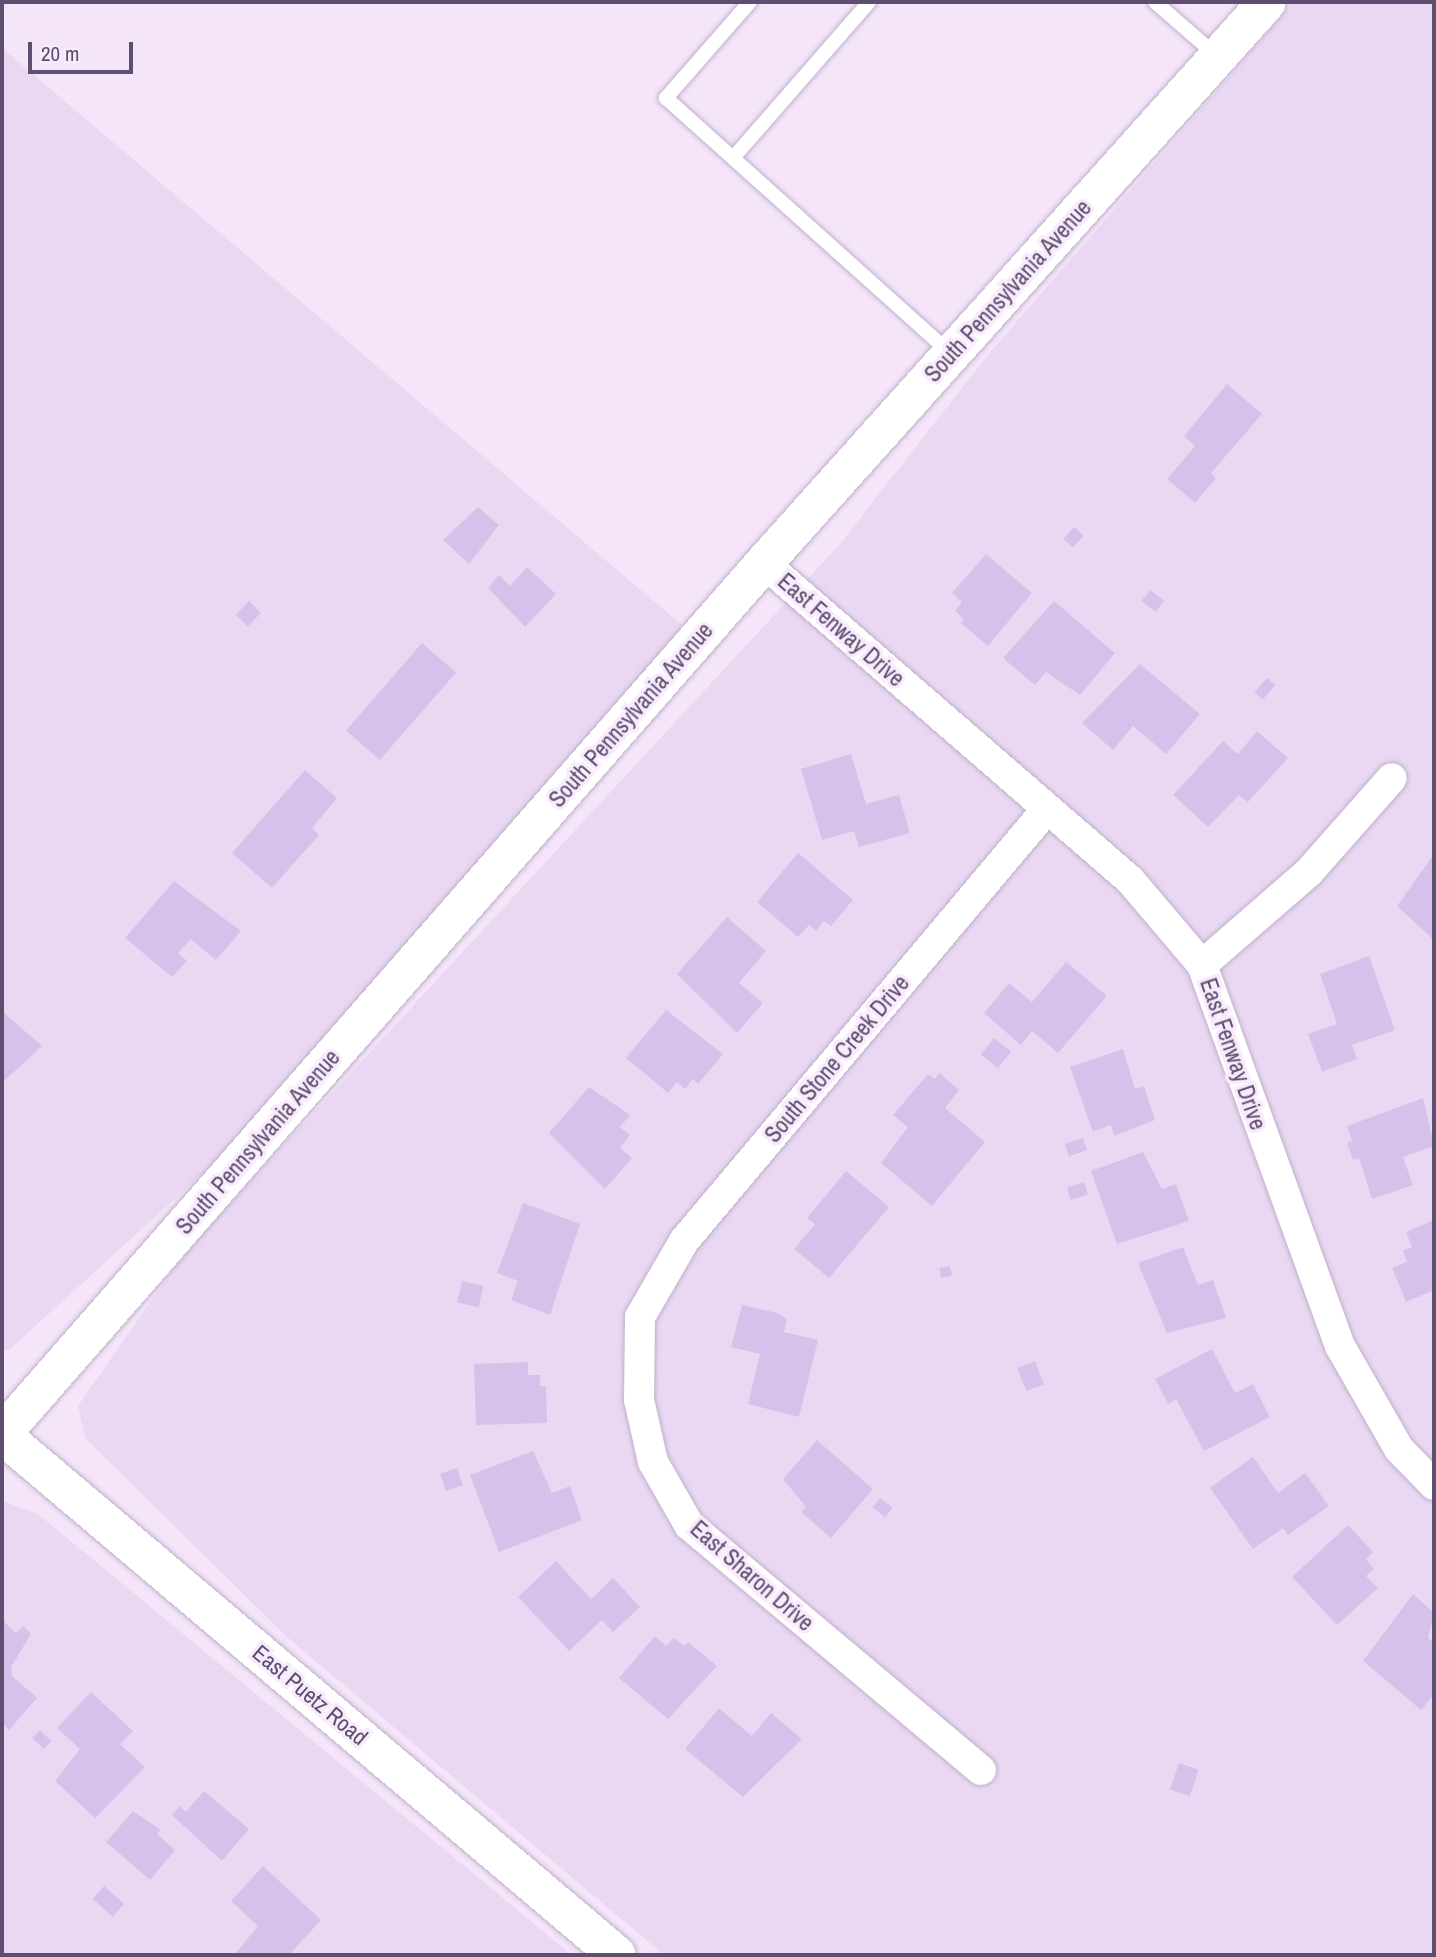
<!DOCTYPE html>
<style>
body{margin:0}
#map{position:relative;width:1436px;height:1957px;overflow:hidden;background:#f4e5f9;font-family:"Archivo Narrow",sans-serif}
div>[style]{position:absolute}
.residential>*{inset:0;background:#ead8f2}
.building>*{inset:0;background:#d7c1eb;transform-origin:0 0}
.roads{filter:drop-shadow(0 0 2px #c0b0cb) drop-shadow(0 0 2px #c0b0cb)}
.lane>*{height:14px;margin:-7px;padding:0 7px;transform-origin:7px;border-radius:7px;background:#fff}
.street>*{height:30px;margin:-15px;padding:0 15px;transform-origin:15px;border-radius:15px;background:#fff}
.secondary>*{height:38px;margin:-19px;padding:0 19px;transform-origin:19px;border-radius:19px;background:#fff}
span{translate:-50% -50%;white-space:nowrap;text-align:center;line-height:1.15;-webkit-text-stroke:7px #f8ebfc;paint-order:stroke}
.street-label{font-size:23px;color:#5e4e6f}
.frame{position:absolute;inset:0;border:4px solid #5e4e6f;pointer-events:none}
.scale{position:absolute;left:28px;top:42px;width:105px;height:32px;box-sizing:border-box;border:4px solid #5e4e6f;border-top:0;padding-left:9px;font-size:21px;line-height:24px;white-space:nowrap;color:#5e4e6f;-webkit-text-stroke:5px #f8ebfc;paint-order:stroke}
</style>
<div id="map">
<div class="residential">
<div style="clip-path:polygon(1294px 2px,1434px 2px,1434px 1955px,664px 1955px,287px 1637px,85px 1438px,78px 1406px,185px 1252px,839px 545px,987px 356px)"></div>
<div style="clip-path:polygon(2px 48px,689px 631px,221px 1157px,9px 1350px,2px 1350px)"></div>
<div style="clip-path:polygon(2px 1501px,38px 1514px,572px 1955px,2px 1955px)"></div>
</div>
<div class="building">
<div style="clip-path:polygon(1227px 384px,1262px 414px,1211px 473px,1216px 478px,1195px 503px,1167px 479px,1195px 446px,1184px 436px)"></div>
<div style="clip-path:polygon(478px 507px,499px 525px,469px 564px,443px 540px)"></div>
<div style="left:1074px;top:527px;width:13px;height:16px;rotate:42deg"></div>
<div style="clip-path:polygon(986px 554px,1032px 593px,988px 646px,961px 623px,964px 619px,955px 611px,962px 602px,952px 593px)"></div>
<div style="clip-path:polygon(527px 567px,556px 594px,525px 627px,488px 588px,499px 575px,510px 586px)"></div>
<div style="left:1150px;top:590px;width:18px;height:14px;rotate:38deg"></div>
<div style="left:249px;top:601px;width:17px;height:19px;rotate:45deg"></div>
<div style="clip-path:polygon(1054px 601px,1115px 653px,1080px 695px,1046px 672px,1035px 685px,1003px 658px)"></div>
<div style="left:422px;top:643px;width:45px;height:116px;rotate:41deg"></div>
<div style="clip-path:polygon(1140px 664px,1200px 714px,1166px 754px,1133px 726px,1113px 750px,1082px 723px)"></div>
<div style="left:1267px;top:678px;width:11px;height:19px;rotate:41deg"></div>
<div style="clip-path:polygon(1257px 731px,1288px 758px,1248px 802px,1239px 795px,1208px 827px,1173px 795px,1223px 741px,1238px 754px)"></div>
<div style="clip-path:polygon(851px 754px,866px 804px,899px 795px,910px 833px,859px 847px,854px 831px,822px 840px,801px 769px)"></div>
<div style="clip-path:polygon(305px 770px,337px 798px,312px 828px,319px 835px,272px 888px,232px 853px)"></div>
<div style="clip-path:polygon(798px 853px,853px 900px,831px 926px,824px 921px,816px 931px,809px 925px,798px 937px,757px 902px)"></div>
<div style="clip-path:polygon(1434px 854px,1434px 940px,1397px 906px)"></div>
<div style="clip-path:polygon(174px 881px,241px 931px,216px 960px,191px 939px,178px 953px,187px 961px,172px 977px,125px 938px)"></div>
<div style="clip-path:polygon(727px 917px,766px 951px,739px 983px,763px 1003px,737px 1033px,677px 974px)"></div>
<div style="clip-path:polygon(1369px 956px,1395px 1030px,1352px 1045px,1357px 1059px,1322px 1072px,1308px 1034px,1337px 1024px,1320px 974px)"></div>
<div style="clip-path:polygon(1066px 962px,1107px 996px,1058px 1053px,1032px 1031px,1021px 1045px,984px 1013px,1009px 983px,1032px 1002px)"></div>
<div style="clip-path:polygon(666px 1010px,723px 1054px,698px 1084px,693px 1079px,685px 1089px,677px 1082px,668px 1093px,626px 1058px)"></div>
<div style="clip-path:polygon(2px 1011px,42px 1046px,2px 1083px)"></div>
<div style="left:994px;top:1038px;width:22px;height:21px;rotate:39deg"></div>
<div style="clip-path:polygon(1123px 1049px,1135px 1089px,1144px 1086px,1155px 1120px,1114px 1136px,1111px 1125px,1093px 1132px,1070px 1067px)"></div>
<div style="clip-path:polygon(939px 1073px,959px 1090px,945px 1108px,985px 1142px,932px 1206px,881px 1163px,908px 1127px,893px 1115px,928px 1074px,935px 1079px)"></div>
<div style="clip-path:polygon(589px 1087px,630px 1115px,620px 1127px,630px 1135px,620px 1148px,632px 1158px,605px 1189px,549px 1133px)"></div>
<div style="clip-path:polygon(1423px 1098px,1434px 1146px,1403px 1157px,1413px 1185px,1372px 1199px,1359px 1158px,1353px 1160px,1347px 1143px,1352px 1141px,1347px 1126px)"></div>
<div style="left:1083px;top:1138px;width:13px;height:19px;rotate:72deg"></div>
<div style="clip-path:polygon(1143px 1152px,1162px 1189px,1176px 1184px,1189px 1221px,1117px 1244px,1091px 1171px)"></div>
<div style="clip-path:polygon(846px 1171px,889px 1207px,829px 1278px,794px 1249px,815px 1224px,807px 1218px)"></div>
<div style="left:1084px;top:1182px;width:13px;height:18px;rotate:72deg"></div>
<div style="clip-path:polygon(523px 1203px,580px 1224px,550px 1315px,511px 1300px,518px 1281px,497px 1273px)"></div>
<div style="clip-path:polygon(1434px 1220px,1434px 1290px,1406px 1302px,1392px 1268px,1407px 1262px,1403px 1251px,1412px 1247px,1406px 1232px)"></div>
<div style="clip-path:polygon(1183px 1247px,1198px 1285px,1213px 1280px,1226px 1318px,1167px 1333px,1138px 1263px)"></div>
<div style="left:950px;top:1266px;width:10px;height:11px;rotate:79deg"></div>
<div style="left:462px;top:1281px;width:22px;height:22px;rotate:13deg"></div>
<div style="clip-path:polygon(742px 1305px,777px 1313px,787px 1319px,784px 1332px,818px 1340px,799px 1417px,748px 1404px,760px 1354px,731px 1347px)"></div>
<div style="clip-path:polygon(1212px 1349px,1235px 1393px,1253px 1384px,1270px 1417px,1204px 1451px,1176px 1399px,1168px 1404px,1155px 1379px)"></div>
<div style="left:1035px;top:1361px;width:25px;height:19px;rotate:69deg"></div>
<div style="clip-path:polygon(528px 1362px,528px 1375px,540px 1375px,540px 1386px,546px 1386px,547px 1423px,476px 1425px,474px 1364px)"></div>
<div style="clip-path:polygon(817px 1440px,873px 1489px,831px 1538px,801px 1512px,806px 1507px,783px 1479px)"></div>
<div style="clip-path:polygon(533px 1451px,552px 1493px,570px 1486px,582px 1520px,499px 1552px,470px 1475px)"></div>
<div style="clip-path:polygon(1253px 1457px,1278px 1493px,1305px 1473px,1329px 1506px,1288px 1535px,1283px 1528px,1253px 1549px,1210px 1488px)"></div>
<div style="left:457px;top:1468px;width:18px;height:18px;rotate:71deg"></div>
<div style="left:880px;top:1498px;width:16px;height:12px;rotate:38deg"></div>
<div style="clip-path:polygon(1348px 1525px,1373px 1552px,1366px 1559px,1374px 1569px,1366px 1576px,1378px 1588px,1337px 1625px,1292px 1577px)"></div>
<div style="clip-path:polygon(556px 1561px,591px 1599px,613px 1578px,640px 1607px,613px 1632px,602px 1620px,569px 1651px,518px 1597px)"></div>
<div style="clip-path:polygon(1413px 1594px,1434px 1613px,1428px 1638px,1434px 1643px,1434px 1694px,1421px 1710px,1363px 1661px)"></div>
<div style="clip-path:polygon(2px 1620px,16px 1633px,23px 1626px,31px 1634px,11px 1667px,12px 1676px,37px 1698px,9px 1730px,2px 1723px)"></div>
<div style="clip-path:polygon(655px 1636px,666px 1646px,674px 1638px,684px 1646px,688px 1642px,717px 1666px,668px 1719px,619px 1678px)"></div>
<div style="clip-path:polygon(91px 1692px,133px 1731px,120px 1744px,145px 1767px,95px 1818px,55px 1781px,80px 1749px,57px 1728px)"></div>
<div style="clip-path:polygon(719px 1708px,752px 1736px,771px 1713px,802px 1739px,743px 1797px,685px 1749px)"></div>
<div style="left:40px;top:1730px;width:16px;height:11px;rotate:45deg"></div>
<div style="left:1179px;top:1763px;width:21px;height:28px;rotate:19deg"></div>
<div style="clip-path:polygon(204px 1791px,249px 1829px,222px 1861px,172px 1815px,180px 1806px,186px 1812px)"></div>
<div style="clip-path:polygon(133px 1811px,161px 1830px,157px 1834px,175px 1850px,150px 1880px,106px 1842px)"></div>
<div style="clip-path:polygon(263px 1866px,321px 1920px,289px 1955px,234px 1955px,258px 1926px,231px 1901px)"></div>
<div style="left:104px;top:1886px;width:27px;height:17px;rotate:42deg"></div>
</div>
<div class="roads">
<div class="lane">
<div style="left:750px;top:2px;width:128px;rotate:131.2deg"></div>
<div style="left:666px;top:98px;width:382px;rotate:41.9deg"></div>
<div style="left:1155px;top:2px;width:82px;rotate:41.1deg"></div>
<div style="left:733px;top:158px;width:207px;rotate:-48.9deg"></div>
</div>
<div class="street">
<div style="left:764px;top:563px;width:484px;rotate:40.9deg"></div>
<div style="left:1130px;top:880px;width:111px;rotate:49.7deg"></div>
<div style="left:1202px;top:965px;width:405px;rotate:70.1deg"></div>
<div style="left:1340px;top:1346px;width:119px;rotate:60.2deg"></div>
<div style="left:1399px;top:1449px;width:50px;rotate:45.8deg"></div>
<div style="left:1202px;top:965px;width:142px;rotate:-41deg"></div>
<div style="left:1309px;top:872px;width:125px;rotate:-48.6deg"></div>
<div style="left:981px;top:1770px;width:381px;rotate:-140deg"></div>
<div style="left:689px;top:1525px;width:73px;rotate:-119.7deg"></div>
<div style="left:653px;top:1462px;width:64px;rotate:-102.7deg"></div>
<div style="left:639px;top:1400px;width:83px;rotate:-89.3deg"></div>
<div style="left:640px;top:1317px;width:88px;rotate:-59.9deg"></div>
<div style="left:684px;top:1241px;width:563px;rotate:-49.97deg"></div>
</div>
<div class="secondary">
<div style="left:2px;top:1434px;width:1157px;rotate:-48.82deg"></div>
<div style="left:764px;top:563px;width:753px;rotate:-48.12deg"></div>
<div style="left:2px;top:1435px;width:805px;rotate:40.22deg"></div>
</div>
</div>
<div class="street-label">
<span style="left:1008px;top:291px;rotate:-48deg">South Pennsylvania Avenue</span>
<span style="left:841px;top:630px;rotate:41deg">East Fenway Drive</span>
<span style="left:631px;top:715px;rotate:-49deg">South Pennsylvania Avenue</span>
<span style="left:1233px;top:1054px;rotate:71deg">East Fenway Drive</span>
<span style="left:837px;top:1059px;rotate:-50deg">South Stone Creek Drive</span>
<span style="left:258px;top:1142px;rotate:-49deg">South Pennsylvania Avenue</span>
<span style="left:752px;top:1576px;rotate:41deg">East Sharon Drive</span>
<span style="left:310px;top:1695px;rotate:40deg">East Puetz Road</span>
</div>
<div class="frame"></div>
<div class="scale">20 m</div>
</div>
